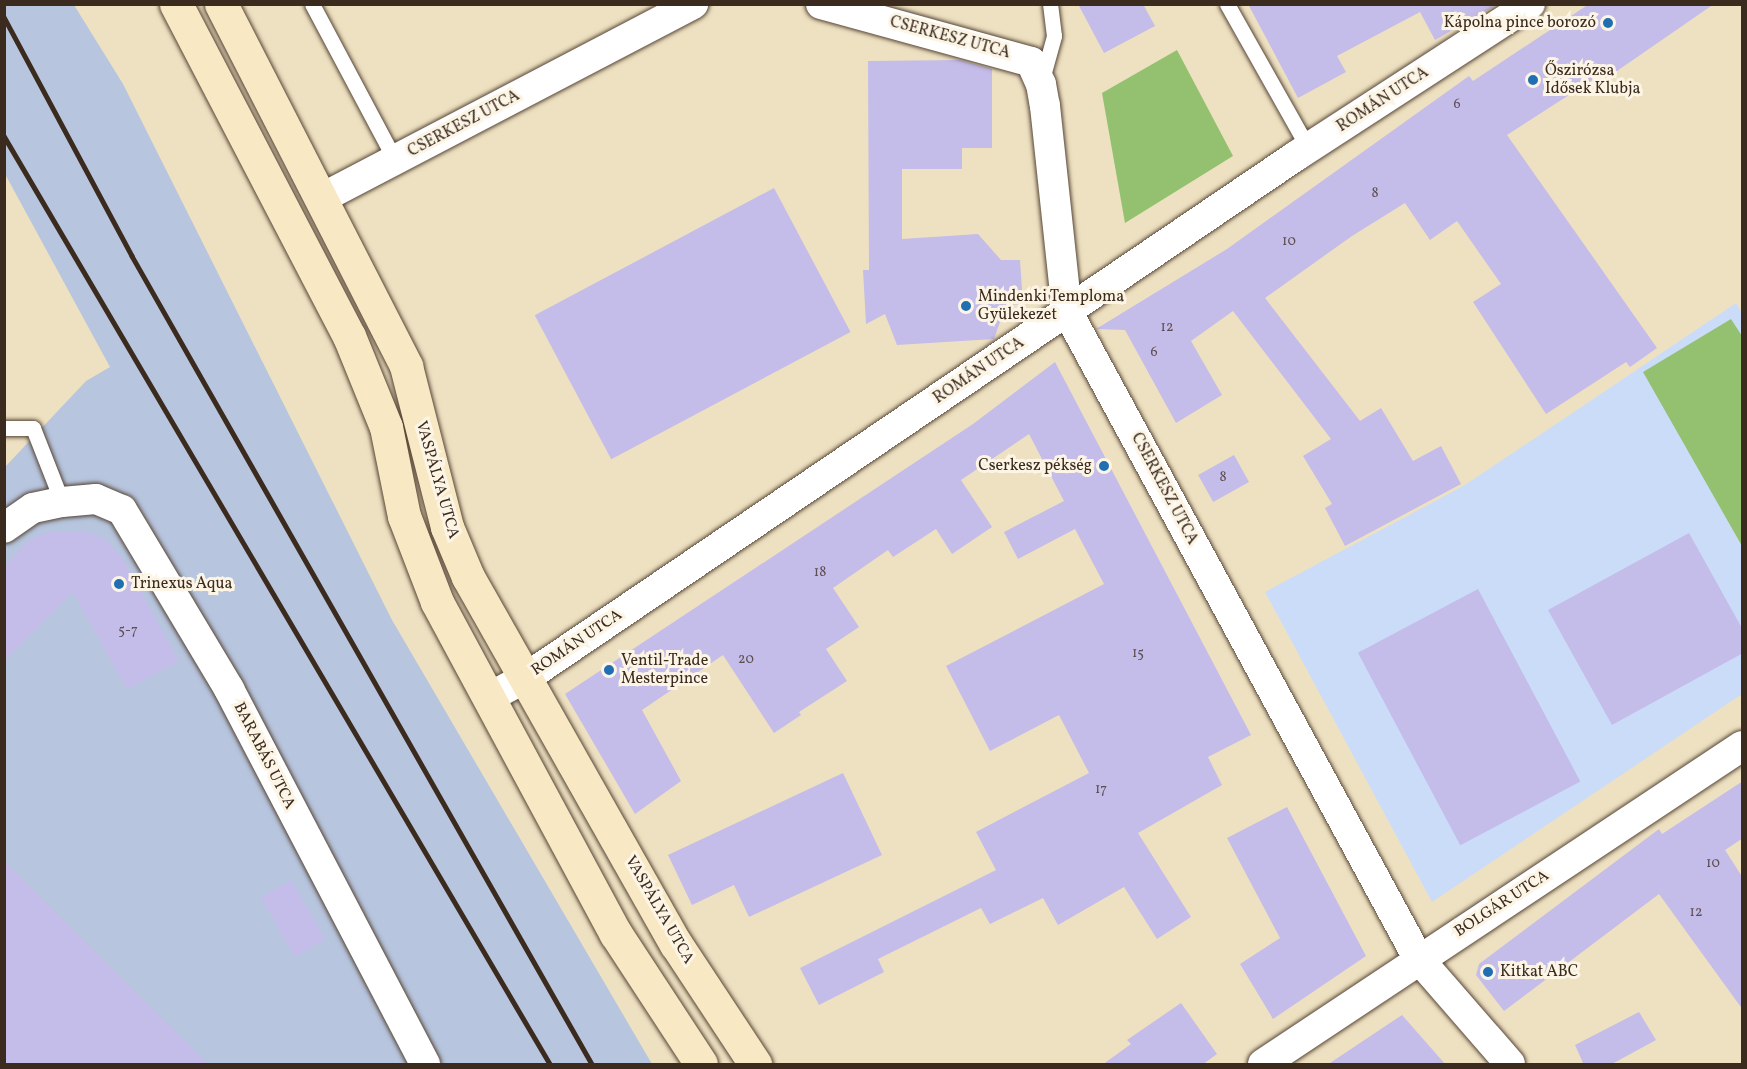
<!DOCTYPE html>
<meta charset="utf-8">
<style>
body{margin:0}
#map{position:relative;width:1747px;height:1069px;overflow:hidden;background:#eee1c1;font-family:Vollkorn,serif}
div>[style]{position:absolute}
.built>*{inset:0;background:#cbdcf9}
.industrial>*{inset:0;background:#b7c5de}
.green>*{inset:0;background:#94c16f}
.building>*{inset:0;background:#c4bce9;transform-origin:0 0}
.roads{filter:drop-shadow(0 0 2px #564536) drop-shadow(0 0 2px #564536)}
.service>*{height:15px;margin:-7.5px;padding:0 7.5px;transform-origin:7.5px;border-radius:7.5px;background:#fff}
.minor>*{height:30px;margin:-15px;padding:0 15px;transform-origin:15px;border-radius:15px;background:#fff}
.secondary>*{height:33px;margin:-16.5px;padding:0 16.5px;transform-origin:16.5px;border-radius:16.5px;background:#f8e8c3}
.rail>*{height:4.5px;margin:-2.25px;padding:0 2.25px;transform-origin:2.25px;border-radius:2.25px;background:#3b2a1e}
.dots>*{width:16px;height:16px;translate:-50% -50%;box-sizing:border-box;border:3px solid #fcf5e5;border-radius:50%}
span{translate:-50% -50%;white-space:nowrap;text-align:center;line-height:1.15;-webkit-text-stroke:6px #fcf5e5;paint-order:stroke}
.number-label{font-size:14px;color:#5d4e51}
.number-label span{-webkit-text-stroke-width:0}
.poi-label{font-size:16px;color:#3b2a1e}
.right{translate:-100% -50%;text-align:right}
.left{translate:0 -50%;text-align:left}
.street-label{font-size:16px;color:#3b2a1e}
.frame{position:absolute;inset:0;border:6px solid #3b2a1e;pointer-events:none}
</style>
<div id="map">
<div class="built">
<div style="clip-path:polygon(1736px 303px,1742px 313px,1742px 694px,1432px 902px,1265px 592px,1465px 485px)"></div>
</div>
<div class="industrial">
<div style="clip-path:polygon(5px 5px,74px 5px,123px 84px,392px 620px,652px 1064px,5px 1064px,4px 468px,86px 381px,110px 367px,5px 174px)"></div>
</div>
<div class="green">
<div style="clip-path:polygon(1177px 50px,1233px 156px,1125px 223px,1102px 93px)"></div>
<div style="clip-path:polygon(1731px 319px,1742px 336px,1742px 546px,1643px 372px)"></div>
</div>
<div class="building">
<div style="clip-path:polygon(1078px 4px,1143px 4px,1155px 26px,1104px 53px)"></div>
<div style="clip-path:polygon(1248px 4px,1498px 4px,1435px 40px,1420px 12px,1337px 56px,1346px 72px,1298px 98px)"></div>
<div style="clip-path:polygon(1589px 4px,1714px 4px,1601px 82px,1597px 77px,1507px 135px,1657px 348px,1630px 367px,1626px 362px,1546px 414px,1473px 302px,1501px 284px,1457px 221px,1430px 240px,1405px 203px,1352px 236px,1265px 298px,1360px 421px,1381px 408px,1413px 461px,1441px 446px,1461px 484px,1345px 546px,1325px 508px,1332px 504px,1303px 456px,1331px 439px,1233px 311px,1191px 341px,1222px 395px,1176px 423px,1125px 330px,1096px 329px,1227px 249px,1469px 76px,1473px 81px)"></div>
<div style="clip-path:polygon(960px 60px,992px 69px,992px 148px,962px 148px,962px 169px,902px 169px,902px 239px,978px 234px,1001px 260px,1020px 260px,1023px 304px,1006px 305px,994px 339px,897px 345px,885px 314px,866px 324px,863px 270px,869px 270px,868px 61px)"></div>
<div style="left:774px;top:188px;width:163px;height:271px;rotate:62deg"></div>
<div style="clip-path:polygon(1055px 362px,1251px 735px,1208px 757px,1222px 785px,1138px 833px,1191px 917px,1157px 939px,1124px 887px,1058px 925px,1043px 898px,990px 924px,981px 908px,878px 959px,884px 972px,819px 1005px,800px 968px,996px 870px,976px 832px,1089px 773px,1059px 715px,990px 751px,946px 666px,1104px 584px,1075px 529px,1018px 559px,1004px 532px,1064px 501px,1029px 434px,961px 480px,992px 527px,952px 554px,936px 529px,893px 557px,888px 550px,833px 588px,859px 627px,826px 649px,847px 681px,799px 712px,801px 715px,774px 733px,723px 655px,642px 710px,681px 781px,635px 814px,565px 694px,973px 424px)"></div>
<div style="left:1234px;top:455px;width:31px;height:41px;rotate:61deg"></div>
<div style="clip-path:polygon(86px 531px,105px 539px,123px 559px,179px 661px,127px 689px,73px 592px,4px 661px,4px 566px,30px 539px,49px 532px)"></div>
<div style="clip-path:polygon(1689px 533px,1743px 630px,1743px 653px,1612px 725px,1548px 610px)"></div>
<div style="left:1478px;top:589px;width:218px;height:136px;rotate:62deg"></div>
<div style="clip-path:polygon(843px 773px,882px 855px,749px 917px,734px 885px,692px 905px,668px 855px)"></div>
<div style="clip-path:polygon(1743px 781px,1743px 838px,1725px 850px,1743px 878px,1743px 1010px,1659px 894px,1504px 1011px,1476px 975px,1479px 964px,1659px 829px,1662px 834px)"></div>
<div style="clip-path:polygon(1287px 807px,1366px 956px,1273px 1019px,1240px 964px,1280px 938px,1227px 838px)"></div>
<div style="clip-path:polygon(4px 861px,209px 1065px,4px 1065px)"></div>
<div style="left:291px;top:880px;width:68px;height:35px;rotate:60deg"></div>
<div style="clip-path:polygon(1181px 1003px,1217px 1054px,1202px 1065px,1102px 1065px,1131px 1044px,1127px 1040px)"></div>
<div style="clip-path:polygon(1639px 1012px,1656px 1040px,1610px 1065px,1584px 1065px,1575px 1045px)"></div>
<div style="clip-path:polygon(1402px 1015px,1446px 1065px,1327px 1065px)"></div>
</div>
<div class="roads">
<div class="service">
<div style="left:312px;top:4px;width:177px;rotate:62deg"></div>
<div style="left:1227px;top:4px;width:165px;rotate:60.6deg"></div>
<div style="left:1041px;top:83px;width:49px;rotate:-74.5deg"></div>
<div style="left:1054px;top:36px;width:32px;rotate:-97deg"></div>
<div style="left:4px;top:428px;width:29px"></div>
<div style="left:33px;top:428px;width:79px;rotate:68.6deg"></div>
</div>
<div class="minor">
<div style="left:821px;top:4px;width:218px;rotate:15.4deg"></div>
<div style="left:1031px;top:62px;width:24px;rotate:66deg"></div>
<div style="left:1041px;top:84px;width:22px;rotate:80deg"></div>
<div style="left:1045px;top:106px;width:206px;rotate:83.9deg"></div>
<div style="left:1067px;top:311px;width:736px;rotate:61.52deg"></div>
<div style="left:1418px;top:958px;width:140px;rotate:49deg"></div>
<div style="left:322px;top:198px;width:419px;rotate:-27.6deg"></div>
<div style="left:4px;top:528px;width:35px;rotate:-35deg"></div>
<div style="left:33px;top:508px;width:30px;rotate:-12deg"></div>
<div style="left:62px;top:502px;width:34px;rotate:-5deg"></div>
<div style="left:96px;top:499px;width:28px;rotate:23deg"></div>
<div style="left:122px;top:510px;width:209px;rotate:59.1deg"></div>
<div style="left:229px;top:689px;width:423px;rotate:62.4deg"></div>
<div style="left:488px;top:698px;width:44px;rotate:-28.3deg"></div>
<div style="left:527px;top:677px;width:929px;rotate:-34.12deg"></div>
<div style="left:1296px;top:156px;width:279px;rotate:-33deg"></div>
<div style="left:1263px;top:1064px;width:575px;rotate:-33.58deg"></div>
</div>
<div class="secondary">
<div style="left:176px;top:4px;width:374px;rotate:62.5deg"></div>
<div style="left:349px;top:336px;width:98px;rotate:67.9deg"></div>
<div style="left:386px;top:427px;width:91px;rotate:78.6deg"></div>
<div style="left:404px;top:516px;width:92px;rotate:69deg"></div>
<div style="left:437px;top:602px;width:377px;rotate:61.7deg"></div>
<div style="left:616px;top:934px;width:155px;rotate:56.8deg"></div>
<div style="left:221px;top:4px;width:407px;rotate:62.9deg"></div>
<div style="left:406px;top:366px;width:166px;rotate:75.7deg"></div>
<div style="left:447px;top:527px;width:54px;rotate:67.2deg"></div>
<div style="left:468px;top:577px;width:422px;rotate:60.5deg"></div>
<div style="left:676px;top:944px;width:144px;rotate:56.6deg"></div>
</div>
</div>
<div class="rail">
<div style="left:4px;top:17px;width:271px;rotate:61.8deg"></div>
<div style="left:132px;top:256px;width:930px;rotate:60.35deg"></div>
<div style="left:4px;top:136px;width:1077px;rotate:59.53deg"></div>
</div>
<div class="dots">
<div style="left:1608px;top:23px;background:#1f6fb2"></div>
<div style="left:1533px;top:80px;background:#1f6fb2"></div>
<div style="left:966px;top:306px;background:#1f6fb2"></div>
<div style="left:1104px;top:466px;background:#1f6fb2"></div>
<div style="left:119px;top:584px;background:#1f6fb2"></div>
<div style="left:609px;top:670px;background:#1f6fb2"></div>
<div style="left:1488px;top:972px;background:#1f6fb2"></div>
</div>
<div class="number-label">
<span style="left:1457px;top:105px">6</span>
<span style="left:1375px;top:194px">8</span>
<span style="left:1289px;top:242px">10</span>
<span style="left:1167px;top:328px">12</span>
<span style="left:1154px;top:353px">6</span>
<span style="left:1223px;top:478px">8</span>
<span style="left:820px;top:573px">18</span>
<span style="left:128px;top:631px">5-7</span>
<span style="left:1138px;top:654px">15</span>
<span style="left:746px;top:660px">20</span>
<span style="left:1101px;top:790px">17</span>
<span style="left:1713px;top:864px">10</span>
<span style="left:1696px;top:913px">12</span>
</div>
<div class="poi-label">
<span class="right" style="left:1596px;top:23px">Kápolna pince borozó</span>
<span class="left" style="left:1545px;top:80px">Őszirózsa<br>Idősek Klubja</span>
<span class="left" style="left:978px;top:306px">Mindenki Temploma<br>Gyülekezet</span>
<span class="right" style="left:1092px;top:466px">Cserkesz pékség</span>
<span class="left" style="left:131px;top:584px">Trinexus Aqua</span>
<span class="left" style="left:621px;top:670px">Ventil-Trade<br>Mesterpince</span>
<span class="left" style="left:1500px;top:972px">Kitkat ABC</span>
</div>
<div class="street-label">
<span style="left:950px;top:38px;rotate:15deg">CSERKESZ UTCA</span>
<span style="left:1383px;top:100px;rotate:-33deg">ROMÁN UTCA</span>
<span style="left:464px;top:124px;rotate:-28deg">CSERKESZ UTCA</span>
<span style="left:979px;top:371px;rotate:-34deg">ROMÁN UTCA</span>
<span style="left:437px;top:480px;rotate:74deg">VASPÁLYA UTCA</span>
<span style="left:1164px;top:489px;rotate:62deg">CSERKESZ UTCA</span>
<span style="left:577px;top:643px;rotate:-34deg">ROMÁN UTCA</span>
<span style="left:264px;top:756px;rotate:63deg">BARABÁS UTCA</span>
<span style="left:1502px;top:904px;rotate:-33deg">BOLGÁR UTCA</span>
<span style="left:659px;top:910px;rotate:60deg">VASPÁLYA UTCA</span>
</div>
<div class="frame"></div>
</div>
